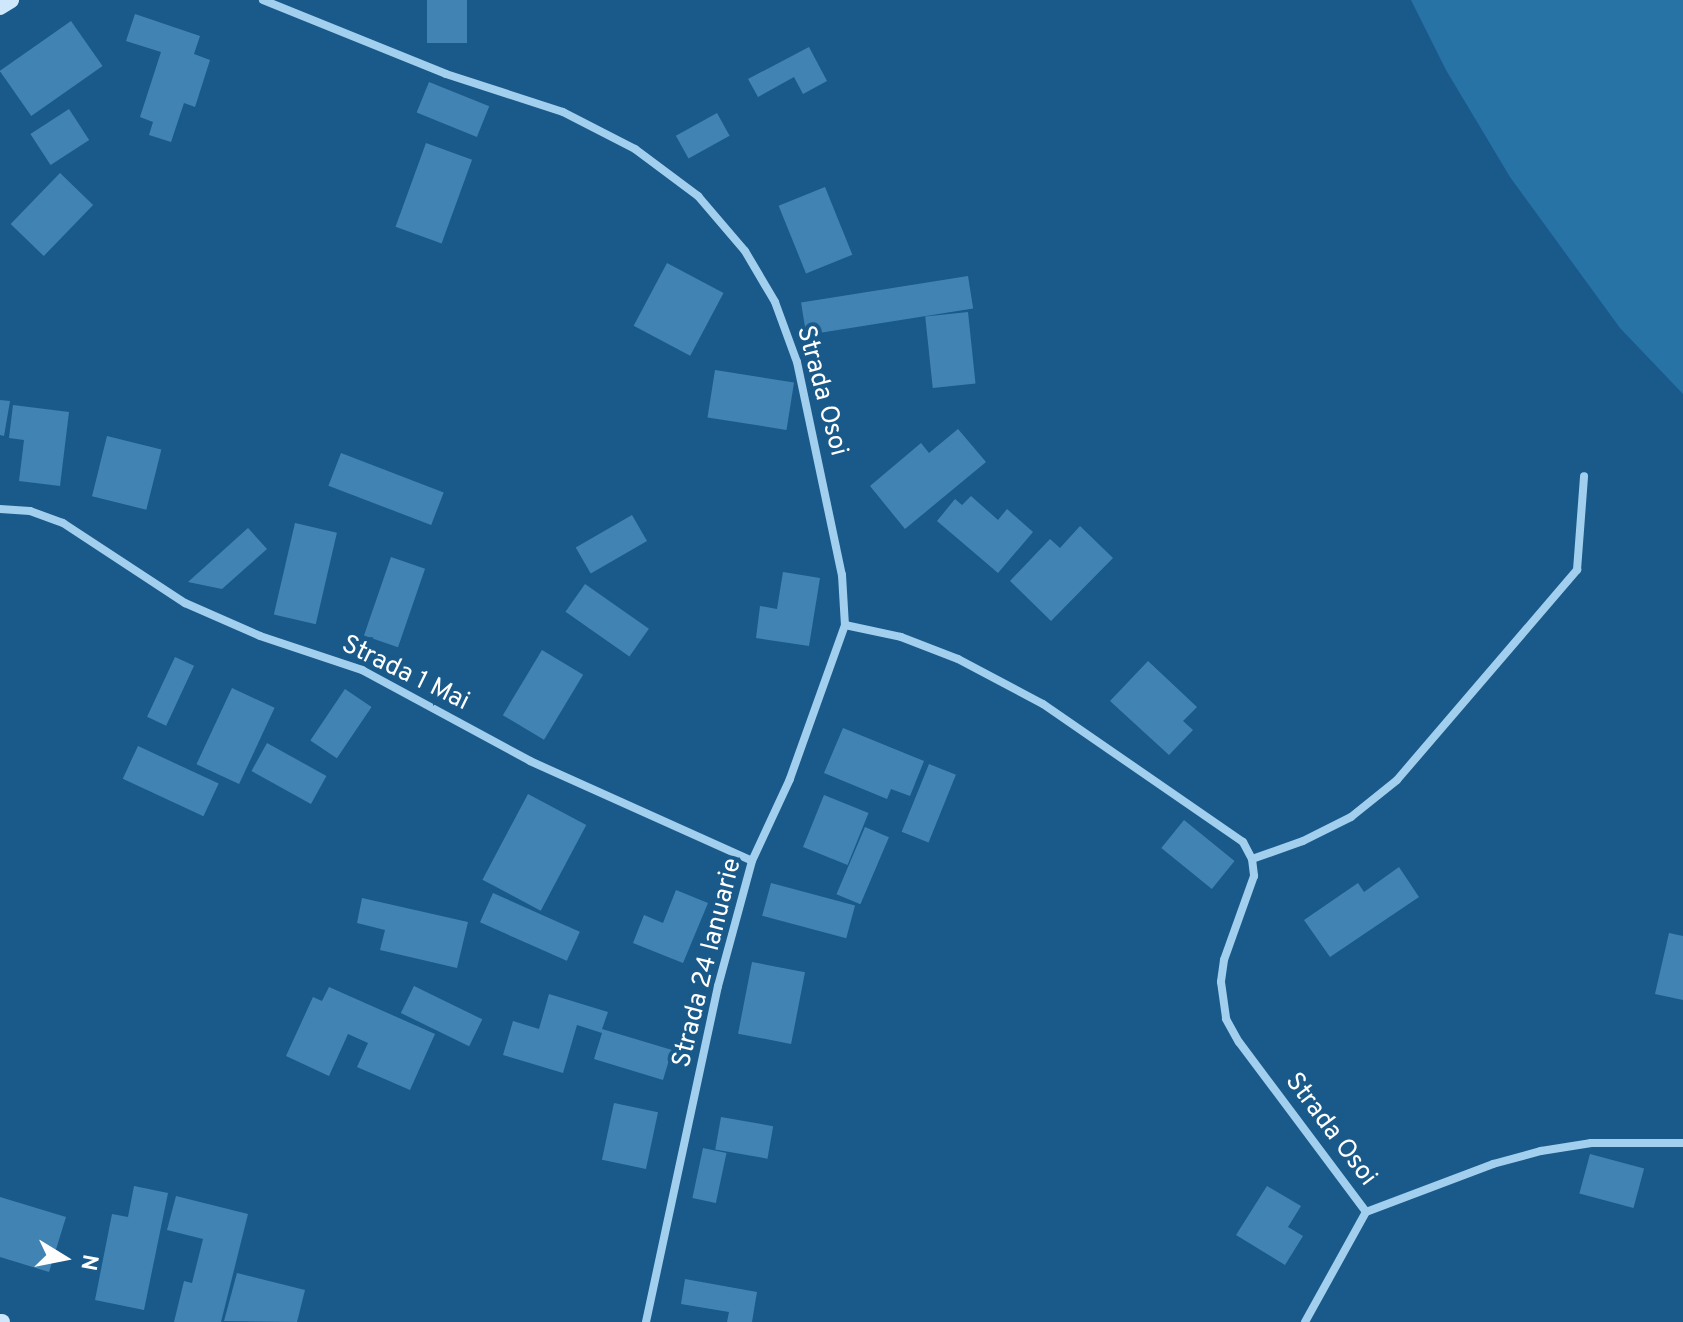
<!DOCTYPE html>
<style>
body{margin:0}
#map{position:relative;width:1683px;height:1322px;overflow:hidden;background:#195a8a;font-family:Overpass,sans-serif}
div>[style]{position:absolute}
.green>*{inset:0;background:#2873a6}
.building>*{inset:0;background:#4184b3;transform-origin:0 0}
.street>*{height:8px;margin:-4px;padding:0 4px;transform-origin:4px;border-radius:4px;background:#a2cfee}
.secondary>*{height:16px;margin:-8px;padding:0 8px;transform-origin:8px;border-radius:8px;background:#cfe7fa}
span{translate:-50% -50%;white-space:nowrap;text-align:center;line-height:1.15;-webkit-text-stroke:8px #195a8a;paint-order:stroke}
.street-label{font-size:26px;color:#fff}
.north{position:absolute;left:24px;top:1218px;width:80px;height:80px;-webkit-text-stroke:6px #195a8a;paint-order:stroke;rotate:100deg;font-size:22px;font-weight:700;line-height:32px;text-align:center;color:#fff}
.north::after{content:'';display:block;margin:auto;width:28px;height:36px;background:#fff;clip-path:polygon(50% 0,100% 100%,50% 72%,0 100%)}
</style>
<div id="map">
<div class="green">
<div style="clip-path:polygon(1411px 0,1683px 0,1683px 394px,1620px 328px,1510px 177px,1446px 70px)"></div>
</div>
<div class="building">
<div style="left:427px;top:0;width:40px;height:43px"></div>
<div style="clip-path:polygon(135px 14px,200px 36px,194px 54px,210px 60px,195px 107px,184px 103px,171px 142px,149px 135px,153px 122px,140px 117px,161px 52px,126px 41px)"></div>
<div style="left:71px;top:21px;width:55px;height:87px;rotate:55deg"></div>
<div style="clip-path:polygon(809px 47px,827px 81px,803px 94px,794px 77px,758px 97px,748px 79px)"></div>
<div style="left:429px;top:82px;width:65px;height:33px;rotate:22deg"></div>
<div style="left:69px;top:109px;width:37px;height:46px;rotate:57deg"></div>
<div style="left:717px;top:113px;width:26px;height:47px;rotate:61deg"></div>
<div style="left:426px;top:143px;width:49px;height:89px;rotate:20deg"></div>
<div style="left:60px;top:173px;width:46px;height:71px;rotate:44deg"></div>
<div style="left:825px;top:187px;width:73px;height:50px;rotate:68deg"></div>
<div style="left:667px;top:263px;width:64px;height:71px;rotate:28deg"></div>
<div style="left:968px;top:276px;width:33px;height:169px;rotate:81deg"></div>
<div style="left:968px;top:312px;width:72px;height:43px;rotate:84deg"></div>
<div style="left:715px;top:370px;width:80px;height:48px;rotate:9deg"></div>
<div style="clip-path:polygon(0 400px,10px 401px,4px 436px,0 435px)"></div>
<div style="clip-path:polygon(13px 405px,69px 412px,60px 486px,19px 481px,24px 440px,9px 438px)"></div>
<div style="clip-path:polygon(958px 429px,986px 462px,905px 529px,870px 486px,921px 443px,929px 453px)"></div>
<div style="left:107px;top:436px;width:56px;height:62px;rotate:14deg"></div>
<div style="left:341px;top:453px;width:110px;height:35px;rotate:21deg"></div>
<div style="clip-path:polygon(971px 496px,998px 520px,1007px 509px,1033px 532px,998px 573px,937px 521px,955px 499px,962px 505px)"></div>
<div style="left:632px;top:515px;width:30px;height:65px;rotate:60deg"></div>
<div style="left:295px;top:523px;width:43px;height:94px;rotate:13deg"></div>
<div style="clip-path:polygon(1080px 526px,1113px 558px,1051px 621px,1010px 581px,1050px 539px,1060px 548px)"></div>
<div style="clip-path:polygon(248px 528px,267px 549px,222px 589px,188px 582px)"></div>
<div style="left:391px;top:557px;width:36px;height:83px;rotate:19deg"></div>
<div style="clip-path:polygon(783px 572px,820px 578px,809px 646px,756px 638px,760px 606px,777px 609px)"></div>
<div style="left:585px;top:584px;width:78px;height:34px;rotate:35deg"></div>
<div style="left:542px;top:650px;width:48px;height:76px;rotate:31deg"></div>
<div style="left:175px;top:657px;width:21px;height:66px;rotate:25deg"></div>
<div style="clip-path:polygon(1148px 661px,1197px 707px,1183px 721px,1193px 730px,1169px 755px,1110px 701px)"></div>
<div style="left:232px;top:688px;width:47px;height:84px;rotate:25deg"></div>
<div style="left:345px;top:689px;width:32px;height:62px;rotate:34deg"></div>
<div style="clip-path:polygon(843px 728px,924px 761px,910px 796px,891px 789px,887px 799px,824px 773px)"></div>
<div style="left:267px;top:743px;width:68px;height:32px;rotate:29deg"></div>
<div style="left:138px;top:746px;width:89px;height:36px;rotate:25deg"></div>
<div style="left:929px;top:764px;width:29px;height:73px;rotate:22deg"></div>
<div style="left:528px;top:794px;width:66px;height:97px;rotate:28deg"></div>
<div style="left:824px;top:795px;width:48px;height:56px;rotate:22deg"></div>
<div style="left:1184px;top:820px;width:65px;height:36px;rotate:39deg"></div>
<div style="left:865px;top:827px;width:26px;height:73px;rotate:23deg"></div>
<div style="clip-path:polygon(1399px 867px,1419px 897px,1330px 957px,1304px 920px,1358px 883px,1364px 892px)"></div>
<div style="left:771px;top:883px;width:87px;height:34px;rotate:15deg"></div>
<div style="clip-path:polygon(676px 890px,708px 903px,683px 963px,633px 943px,644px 915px,663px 923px)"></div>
<div style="left:493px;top:893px;width:95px;height:32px;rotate:24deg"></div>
<div style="clip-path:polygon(362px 898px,468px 922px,457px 968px,380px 950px,385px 930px,357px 923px)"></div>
<div style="clip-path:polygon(1669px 933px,1683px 936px,1683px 1000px,1655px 994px)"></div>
<div style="left:752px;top:962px;width:54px;height:73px;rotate:11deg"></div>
<div style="left:414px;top:986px;width:76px;height:30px;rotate:26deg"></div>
<div style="clip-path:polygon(329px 987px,435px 1034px,410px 1090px,357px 1067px,368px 1043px,348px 1034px,329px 1076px,286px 1056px,313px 997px,322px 1001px)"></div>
<div style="clip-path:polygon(549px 994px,608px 1012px,602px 1029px,672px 1050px,663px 1080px,594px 1059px,602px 1033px,577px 1025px,563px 1073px,503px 1055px,513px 1021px,539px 1029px)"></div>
<div style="left:614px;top:1103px;width:45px;height:58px;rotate:12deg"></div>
<div style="left:721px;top:1117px;width:53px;height:33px;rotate:10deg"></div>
<div style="left:703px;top:1148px;width:24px;height:51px;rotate:12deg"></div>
<div style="left:1590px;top:1154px;width:56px;height:41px;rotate:15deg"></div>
<div style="clip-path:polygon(134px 1186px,168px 1193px,144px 1310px,95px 1300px,112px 1214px,128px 1217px)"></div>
<div style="clip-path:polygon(1267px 1186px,1301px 1206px,1288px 1227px,1303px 1236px,1285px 1265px,1236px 1235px)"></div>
<div style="clip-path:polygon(176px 1196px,248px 1214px,221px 1322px,174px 1322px,184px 1281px,192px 1283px,203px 1239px,167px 1230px)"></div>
<div style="clip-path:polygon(0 1197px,66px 1217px,49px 1272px,0 1257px)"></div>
<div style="clip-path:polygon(237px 1273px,305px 1290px,297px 1322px,224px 1321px)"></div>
<div style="clip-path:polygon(685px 1279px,757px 1292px,752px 1322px,727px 1322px,729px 1312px,681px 1304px)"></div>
</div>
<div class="street">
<div style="left:263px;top:0;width:197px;rotate:22deg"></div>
<div style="left:446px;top:74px;width:123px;rotate:18deg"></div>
<div style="left:563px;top:112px;width:81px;rotate:27.2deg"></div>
<div style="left:635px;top:149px;width:79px;rotate:36.7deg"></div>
<div style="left:698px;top:196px;width:72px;rotate:49.5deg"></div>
<div style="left:745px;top:251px;width:59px;rotate:59.5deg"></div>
<div style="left:775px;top:302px;width:64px;rotate:69.9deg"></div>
<div style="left:797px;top:362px;width:218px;rotate:78.1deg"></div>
<div style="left:842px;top:575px;width:50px;rotate:86.6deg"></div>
<div style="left:845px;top:625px;width:164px;rotate:109.7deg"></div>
<div style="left:790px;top:779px;width:90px;rotate:114.9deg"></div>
<div style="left:752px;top:861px;width:130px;rotate:105.2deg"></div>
<div style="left:718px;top:986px;width:344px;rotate:102.1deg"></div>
<div style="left:0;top:509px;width:30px;rotate:4deg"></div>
<div style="left:30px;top:511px;width:35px;rotate:20deg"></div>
<div style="left:63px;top:523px;width:146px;rotate:33.3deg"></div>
<div style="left:185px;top:603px;width:82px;rotate:23.7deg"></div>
<div style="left:260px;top:636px;width:108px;rotate:18.4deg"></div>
<div style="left:362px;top:670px;width:191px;rotate:28.4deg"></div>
<div style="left:530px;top:761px;width:243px;rotate:24.2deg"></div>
<div style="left:845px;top:625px;width:57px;rotate:12.1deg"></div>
<div style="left:901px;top:637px;width:61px;rotate:21.1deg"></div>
<div style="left:958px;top:659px;width:96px;rotate:27.9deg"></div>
<div style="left:1043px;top:704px;width:243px;rotate:34.6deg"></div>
<div style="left:1243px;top:842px;width:19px;rotate:62deg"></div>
<div style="left:1252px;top:859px;width:17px;rotate:83deg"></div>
<div style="left:1254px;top:876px;width:89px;rotate:109.7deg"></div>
<div style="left:1224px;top:960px;width:22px;rotate:98deg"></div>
<div style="left:1221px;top:982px;width:37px;rotate:82deg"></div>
<div style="left:1226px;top:1019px;width:26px;rotate:61deg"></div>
<div style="left:1239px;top:1042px;width:212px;rotate:53.2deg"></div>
<div style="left:1252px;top:859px;width:54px;rotate:-19.4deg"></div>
<div style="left:1303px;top:841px;width:54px;rotate:-26.6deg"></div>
<div style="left:1351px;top:817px;width:59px;rotate:-38.8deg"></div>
<div style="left:1397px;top:780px;width:277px;rotate:-49.4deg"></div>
<div style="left:1577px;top:570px;width:94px;rotate:-85.7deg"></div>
<div style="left:1366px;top:1212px;width:136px;rotate:-20.7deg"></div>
<div style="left:1493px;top:1164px;width:50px;rotate:-15.2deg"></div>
<div style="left:1541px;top:1151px;width:51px;rotate:-9.1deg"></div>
<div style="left:1591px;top:1143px;width:92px"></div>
<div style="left:1305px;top:1322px;width:126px;rotate:-61deg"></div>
</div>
<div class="secondary">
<div style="left:0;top:7px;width:13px;rotate:-32deg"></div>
<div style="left:0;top:1322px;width:2px"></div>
</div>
<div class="street-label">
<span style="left:821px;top:391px;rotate:75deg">Strada Osoi</span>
<span style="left:405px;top:674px;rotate:26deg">Strada 1 Mai</span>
<span style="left:708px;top:963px;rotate:-76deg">Strada 24 Ianuarie</span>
<span style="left:1330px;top:1130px;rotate:53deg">Strada Osoi</span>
</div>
<div class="north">N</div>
</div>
